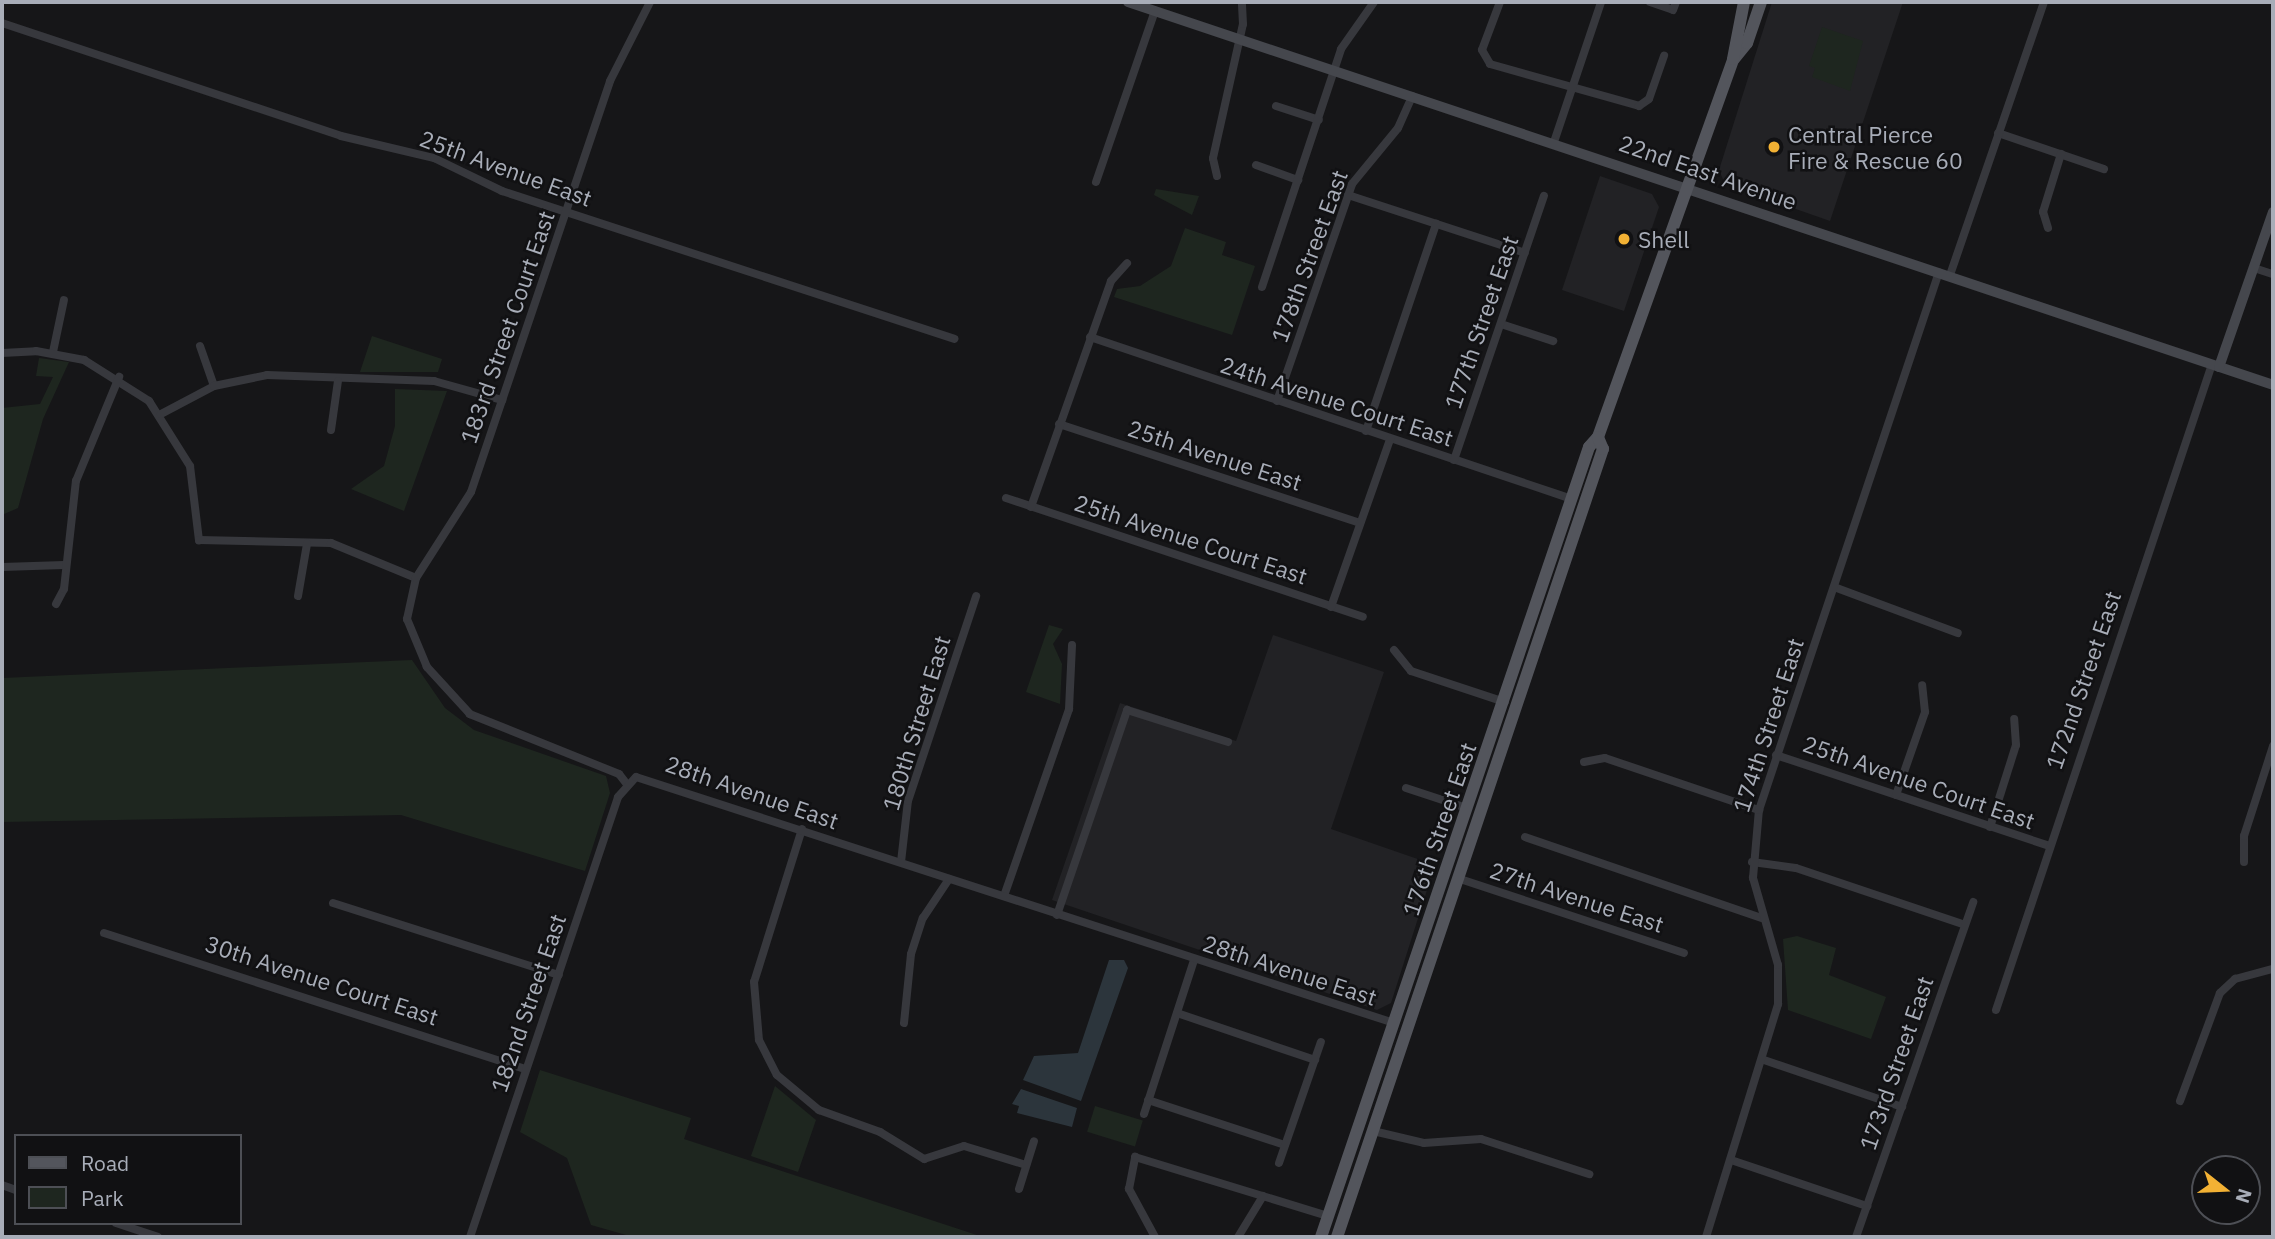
<!DOCTYPE html>
<style>
body{margin:0}
#map{position:relative;width:2275px;height:1239px;overflow:hidden;background:#161618;font-family:"IBM Plex Sans",sans-serif}
div>[style]{position:absolute}
.built>*{inset:0;background:#222225}
.green>*{inset:0;background:#1e261f;transform-origin:0 0}
.water>*{inset:0;background:#2c353c}
.street>*{height:8px;margin:-4px;padding:0 4px;transform-origin:4px;border-radius:4px;background:#37383d}
.secondary>*{height:10px;margin:-5px;padding:0 5px;transform-origin:5px;border-radius:5px;background:#45474d}
.primary>*{height:12px;margin:-6px;padding:0 6px;transform-origin:6px;border-radius:6px;background:#53555c}
.dots>*{width:19px;height:19px;translate:-50% -50%;box-sizing:border-box;border:4px solid #111113;border-radius:50%}
span{translate:-50% -50%;white-space:nowrap;text-align:center;line-height:1.15;-webkit-text-stroke:5px #111113;paint-order:stroke}
.poi-label{font-size:23px;color:#a8adb8}
.left{translate:0 -50%;text-align:left}
.street-label{font-size:23px;color:#a8adb8}
.frame{position:absolute;inset:0;border:4px solid #a8adb8;pointer-events:none}
.legend{position:absolute;left:14px;top:1134px;width:228px;height:91px;box-sizing:border-box;background:#111113;border:2px solid #4d4f55;margin:0;padding:9px 12px;list-style:none;font-size:21px;color:#a8adb8}
.legend li{display:flex;align-items:center;gap:14px;height:35px}
.legend b{width:35px;border:2px solid #4d4f55}
.north{position:absolute;left:2191px;top:1155px;width:70px;height:70px;box-sizing:border-box;background:#111113;border:2px solid #4d4f55;border-radius:50%;rotate:108deg;font-size:19px;font-weight:700;line-height:28px;text-align:center;color:#a8adb8}
.north::after{content:'';display:block;margin:auto;width:24px;height:32px;background:#f2b134;clip-path:polygon(50% 0,100% 100%,50% 72%,0 100%)}
</style>
<div id="map">
<div class="built">
<div style="clip-path:polygon(1772px 2px,1903px 2px,1830px 221px,1725px 184px,1719px 170px)"></div>
<div style="clip-path:polygon(1600px 176px,1652px 194px,1659px 207px,1624px 311px,1562px 290px)"></div>
<div style="clip-path:polygon(1273px 635px,1384px 672px,1331px 829px,1435px 865px,1391px 1003px,1377px 1010px,1052px 900px,1120px 703px,1236px 741px)"></div>
</div>
<div class="green">
<div style="clip-path:polygon(1822px 27px,1863px 41px,1850px 91px,1812px 77px,1815px 68px,1809px 66px)"></div>
<div style="clip-path:polygon(1156px 189px,1199px 196px,1192px 215px,1154px 195px)"></div>
<div style="clip-path:polygon(1185px 228px,1226px 242px,1222px 255px,1255px 266px,1232px 335px,1114px 297px,1117px 289px,1140px 286px,1171px 266px)"></div>
<div style="clip-path:polygon(372px 336px,442px 359px,438px 372px,360px 372px)"></div>
<div style="clip-path:polygon(39px 358px,69px 362px,43px 419px,18px 508px,2px 515px,2px 408px,40px 404px,53px 377px,36px 376px)"></div>
<div style="clip-path:polygon(395px 389px,447px 391px,404px 511px,351px 489px,384px 466px,395px 426px)"></div>
<div style="clip-path:polygon(1049px 625px,1063px 629px,1053px 644px,1062px 664px,1060px 704px,1026px 692px)"></div>
<div style="clip-path:polygon(412px 660px,445px 708px,474px 730px,606px 776px,610px 793px,585px 871px,401px 815px,2px 822px,2px 678px)"></div>
<div style="clip-path:polygon(1797px 936px,1836px 948px,1829px 975px,1886px 997px,1871px 1039px,1788px 1010px,1783px 939px)"></div>
<div style="clip-path:polygon(540px 1070px,691px 1118px,684px 1139px,983px 1237px,633px 1237px,591px 1225px,567px 1158px,520px 1132px)"></div>
<div style="clip-path:polygon(775px 1086px,816px 1120px,798px 1172px,751px 1156px)"></div>
<div style="left:1095px;top:1106px;width:50px;height:27px;rotate:17deg"></div>
</div>
<div class="water">
<div style="clip-path:polygon(1109px 960px,1124px 960px,1128px 968px,1081px 1101px,1023px 1080px,1034px 1056px,1078px 1053px)"></div>
<div style="clip-path:polygon(1021px 1089px,1077px 1108px,1072px 1127px,1017px 1113px,1019px 1106px,1012px 1104px)"></div>
</div>
<div class="street">
<div style="left:1500px;top:2px;width:51px;rotate:110.6deg"></div>
<div style="left:1482px;top:50px;width:16px;rotate:60deg"></div>
<div style="left:1490px;top:64px;width:155px;rotate:15.7deg"></div>
<div style="left:1639px;top:106px;width:12px;rotate:-35deg"></div>
<div style="left:1649px;top:99px;width:46px;rotate:-70.8deg"></div>
<div style="left:1650px;top:2px;width:24px;rotate:19deg"></div>
<div style="left:1673px;top:10px;width:9px;rotate:-69deg"></div>
<div style="left:2px;top:23px;width:357px;rotate:18.4deg"></div>
<div style="left:341px;top:136px;width:96px;rotate:13.3deg"></div>
<div style="left:434px;top:158px;width:76px;rotate:25.9deg"></div>
<div style="left:502px;top:191px;width:476px;rotate:18.1deg"></div>
<div style="left:1276px;top:106px;width:45px;rotate:18deg"></div>
<div style="left:1998px;top:133px;width:112px;rotate:18.8deg"></div>
<div style="left:1554px;top:142px;width:148px;rotate:-71.4deg"></div>
<div style="left:1256px;top:165px;width:45px;rotate:19.7deg"></div>
<div style="left:1217px;top:176px;width:18px;rotate:-103deg"></div>
<div style="left:1213px;top:158px;width:137px;rotate:-77.4deg"></div>
<div style="left:1243px;top:24px;width:22px;rotate:-93deg"></div>
<div style="left:1096px;top:182px;width:181px;rotate:-71deg"></div>
<div style="left:1348px;top:195px;width:186px;rotate:18.1deg"></div>
<div style="left:2048px;top:228px;width:17px;rotate:-107deg"></div>
<div style="left:2043px;top:212px;width:61px;rotate:-72.8deg"></div>
<div style="left:2254px;top:268px;width:20px;rotate:18deg"></div>
<div style="left:1950px;top:275px;width:289px;rotate:-71deg"></div>
<div style="left:1262px;top:287px;width:251px;rotate:-71.6deg"></div>
<div style="left:1341px;top:49px;width:57px;rotate:-54.9deg"></div>
<div style="left:1501px;top:324px;width:55px;rotate:18.1deg"></div>
<div style="left:1090px;top:337px;width:508px;rotate:18.58deg"></div>
<div style="left:200px;top:346px;width:42px;rotate:70.7deg"></div>
<div style="left:53px;top:352px;width:53px;rotate:-78.1deg"></div>
<div style="left:2px;top:353px;width:34px;rotate:-3deg"></div>
<div style="left:36px;top:351px;width:49px;rotate:10.6deg"></div>
<div style="left:84px;top:360px;width:77px;rotate:32.2deg"></div>
<div style="left:149px;top:401px;width:77px;rotate:57.8deg"></div>
<div style="left:190px;top:466px;width:75px;rotate:83.1deg"></div>
<div style="left:199px;top:540px;width:132px;rotate:1.3deg"></div>
<div style="left:331px;top:543px;width:92px;rotate:22.4deg"></div>
<div style="left:1277px;top:401px;width:230px;rotate:-70.9deg"></div>
<div style="left:1352px;top:184px;width:72px;rotate:-50.6deg"></div>
<div style="left:1398px;top:128px;width:35px;rotate:-66deg"></div>
<div style="left:161px;top:414px;width:60px;rotate:-27.8deg"></div>
<div style="left:214px;top:386px;width:54px;rotate:-11.7deg"></div>
<div style="left:267px;top:375px;width:167px;rotate:2.1deg"></div>
<div style="left:434px;top:381px;width:71px;rotate:15.6deg"></div>
<div style="left:1059px;top:424px;width:317px;rotate:18.2deg"></div>
<div style="left:331px;top:430px;width:49px;rotate:-81.9deg"></div>
<div style="left:1366px;top:431px;width:219px;rotate:-71.3deg"></div>
<div style="left:1454px;top:460px;width:279px;rotate:-71.2deg"></div>
<div style="left:1006px;top:498px;width:376px;rotate:18.4deg"></div>
<div style="left:1031px;top:507px;width:240px;rotate:-70.5deg"></div>
<div style="left:1111px;top:281px;width:24px;rotate:-48deg"></div>
<div style="left:2px;top:567px;width:62px;rotate:-1.8deg"></div>
<div style="left:1834px;top:587px;width:132px;rotate:20.4deg"></div>
<div style="left:298px;top:596px;width:53px;rotate:-80.2deg"></div>
<div style="left:56px;top:604px;width:17px;rotate:-62deg"></div>
<div style="left:64px;top:589px;width:109px;rotate:-83.7deg"></div>
<div style="left:76px;top:481px;width:113px;rotate:-67.5deg"></div>
<div style="left:1331px;top:607px;width:178px;rotate:-70.6deg"></div>
<div style="left:1394px;top:650px;width:27px;rotate:51deg"></div>
<div style="left:1411px;top:671px;width:99px;rotate:18.3deg"></div>
<div style="left:1776px;top:755px;width:288px;rotate:18.4deg"></div>
<div style="left:1584px;top:762px;width:21px;rotate:-11deg"></div>
<div style="left:1605px;top:758px;width:163px;rotate:18.7deg"></div>
<div style="left:626px;top:783px;width:11px;rotate:-128deg"></div>
<div style="left:619px;top:774px;width:161px;rotate:-158.1deg"></div>
<div style="left:470px;top:714px;width:64px;rotate:-132.5deg"></div>
<div style="left:427px;top:667px;width:52px;rotate:-112.6deg"></div>
<div style="left:407px;top:619px;width:42px;rotate:-77.6deg"></div>
<div style="left:416px;top:578px;width:102px;rotate:-57.4deg"></div>
<div style="left:471px;top:492px;width:434px;rotate:-71.3deg"></div>
<div style="left:610px;top:81px;width:89px;rotate:-63.1deg"></div>
<div style="left:1406px;top:788px;width:64px;rotate:18.2deg"></div>
<div style="left:1896px;top:795px;width:88px;rotate:-70.7deg"></div>
<div style="left:1925px;top:712px;width:27px;rotate:-96deg"></div>
<div style="left:1990px;top:827px;width:86px;rotate:-72.4deg"></div>
<div style="left:2016px;top:745px;width:26px;rotate:-94deg"></div>
<div style="left:802px;top:829px;width:160px;rotate:107.4deg"></div>
<div style="left:754px;top:982px;width:58px;rotate:85.1deg"></div>
<div style="left:759px;top:1040px;width:39px;rotate:63deg"></div>
<div style="left:777px;top:1075px;width:55px;rotate:39.8deg"></div>
<div style="left:819px;top:1110px;width:65px;rotate:19.8deg"></div>
<div style="left:880px;top:1132px;width:52px;rotate:31.5deg"></div>
<div style="left:924px;top:1159px;width:42px;rotate:-18deg"></div>
<div style="left:964px;top:1146px;width:65px;rotate:17deg"></div>
<div style="left:1525px;top:837px;width:250px;rotate:18.9deg"></div>
<div style="left:901px;top:862px;width:61px;rotate:-83.5deg"></div>
<div style="left:908px;top:801px;width:216px;rotate:-71.6deg"></div>
<div style="left:1752px;top:862px;width:44px;rotate:7.8deg"></div>
<div style="left:1796px;top:868px;width:178px;rotate:18.6deg"></div>
<div style="left:2244px;top:862px;width:26px;rotate:-90deg"></div>
<div style="left:2244px;top:836px;width:95px;rotate:-72.1deg"></div>
<div style="left:1457px;top:878px;width:239px;rotate:18.3deg"></div>
<div style="left:1004px;top:896px;width:198px;rotate:-70.8deg"></div>
<div style="left:1069px;top:709px;width:64px;rotate:-87.3deg"></div>
<div style="left:333px;top:903px;width:237px;rotate:17.7deg"></div>
<div style="left:1057px;top:915px;width:217px;rotate:-71.1deg"></div>
<div style="left:1127px;top:710px;width:106px;rotate:17.6deg"></div>
<div style="left:104px;top:933px;width:443px;rotate:17.9deg"></div>
<div style="left:1996px;top:1010px;width:681px;rotate:-71.51deg"></div>
<div style="left:1177px;top:1013px;width:146px;rotate:18.8deg"></div>
<div style="left:904px;top:1023px;width:69px;rotate:-84.2deg"></div>
<div style="left:911px;top:954px;width:38px;rotate:-72deg"></div>
<div style="left:923px;top:918px;width:47px;rotate:-56.3deg"></div>
<div style="left:1764px;top:1060px;width:146px;rotate:18.8deg"></div>
<div style="left:1148px;top:1100px;width:144px;rotate:18.2deg"></div>
<div style="left:2180px;top:1101px;width:115px;rotate:-69.7deg"></div>
<div style="left:2220px;top:993px;width:21px;rotate:-43deg"></div>
<div style="left:2235px;top:979px;width:39px;rotate:-15deg"></div>
<div style="left:1144px;top:1114px;width:162px;rotate:-72deg"></div>
<div style="left:1373px;top:1131px;width:52px;rotate:13.2deg"></div>
<div style="left:1424px;top:1143px;width:57px;rotate:-4deg"></div>
<div style="left:1481px;top:1139px;width:114px;rotate:18deg"></div>
<div style="left:1731px;top:1160px;width:144px;rotate:18.7deg"></div>
<div style="left:1279px;top:1163px;width:128px;rotate:-70.9deg"></div>
<div style="left:2px;top:1185px;width:15px;rotate:20deg"></div>
<div style="left:1019px;top:1189px;width:50px;rotate:-72.6deg"></div>
<div style="left:116px;top:1223px;width:44px;rotate:18.4deg"></div>
<div style="left:470px;top:1237px;width:464px;rotate:-71.4deg"></div>
<div style="left:618px;top:797px;width:27px;rotate:-48deg"></div>
<div style="left:636px;top:777px;width:797px;rotate:17.98deg"></div>
<div style="left:1155px;top:1237px;width:55px;rotate:-118.4deg"></div>
<div style="left:1129px;top:1189px;width:33px;rotate:-79deg"></div>
<div style="left:1135px;top:1157px;width:202px;rotate:17deg"></div>
<div style="left:1238px;top:1237px;width:48px;rotate:-58.6deg"></div>
<div style="left:1706px;top:1237px;width:244px;rotate:-72.8deg"></div>
<div style="left:1778px;top:1004px;width:39px;rotate:-90deg"></div>
<div style="left:1778px;top:965px;width:91px;rotate:-106deg"></div>
<div style="left:1753px;top:878px;width:68px;rotate:-85deg"></div>
<div style="left:1759px;top:810px;width:567px;rotate:-71.5deg"></div>
<div style="left:1856px;top:1237px;width:355px;rotate:-70.7deg"></div>
</div>
<div class="secondary">
<div style="left:1128px;top:2px;width:1207px;rotate:18.49deg"></div>
<div style="left:2219px;top:367px;width:164px;rotate:-70.8deg"></div>
</div>
<div class="primary">
<div style="left:1734px;top:59px;width:21px;rotate:-51deg"></div>
<div style="left:1747px;top:43px;width:43px;rotate:-71.1deg"></div>
<div style="left:1321px;top:1237px;width:834px;rotate:-71.26deg"></div>
<div style="left:1589px;top:447px;width:13px;rotate:-48deg"></div>
<div style="left:1598px;top:437px;width:401px;rotate:-70.3deg"></div>
<div style="left:1733px;top:59px;width:58px;rotate:-79.1deg"></div>
<div style="left:1337px;top:1237px;width:832px;rotate:-71.35deg"></div>
<div style="left:1603px;top:449px;width:13px;rotate:-113deg"></div>
</div>
<div class="dots">
<div style="left:1774px;top:147px;background:#f2b134"></div>
<div style="left:1624px;top:239px;background:#f2b134"></div>
</div>
<div class="poi-label">
<span class="left" style="left:1788px;top:147px">Central Pierce<br>Fire &amp; Rescue 60</span>
<span class="left" style="left:1638px;top:239px">Shell</span>
</div>
<div class="street-label">
<span style="left:506px;top:168px;rotate:20deg">25th Avenue East</span>
<span style="left:1708px;top:172px;rotate:19deg">22nd East Avenue</span>
<span style="left:1309px;top:256px;rotate:-70deg">178th Street East</span>
<span style="left:1481px;top:322px;rotate:-71deg">177th Street East</span>
<span style="left:507px;top:327px;rotate:-71deg">183rd Street Court East</span>
<span style="left:1337px;top:401px;rotate:18deg">24th Avenue Court East</span>
<span style="left:1215px;top:455px;rotate:18deg">25th Avenue East</span>
<span style="left:1191px;top:539px;rotate:18deg">25th Avenue Court East</span>
<span style="left:2083px;top:680px;rotate:-71deg">172nd Street East</span>
<span style="left:916px;top:723px;rotate:-73deg">180th Street East</span>
<span style="left:1768px;top:725px;rotate:-72deg">174th Street East</span>
<span style="left:1919px;top:782px;rotate:19deg">25th Avenue Court East</span>
<span style="left:752px;top:792px;rotate:19deg">28th Avenue East</span>
<span style="left:1439px;top:829px;rotate:-71deg">176th Street East</span>
<span style="left:1577px;top:897px;rotate:18deg">27th Avenue East</span>
<span style="left:1290px;top:970px;rotate:18deg">28th Avenue East</span>
<span style="left:322px;top:980px;rotate:18deg">30th Avenue Court East</span>
<span style="left:528px;top:1003px;rotate:-71deg">182nd Street East</span>
<span style="left:1896px;top:1063px;rotate:-71deg">173rd Street East</span>
</div>
<div class="frame"></div>
<ul class="legend">
<li><b style="height:9px;background:#53555c"></b>Road</li>
<li><b style="height:19px;background:#1e261f"></b>Park</li>
</ul>
<div class="north">N</div>
</div>
